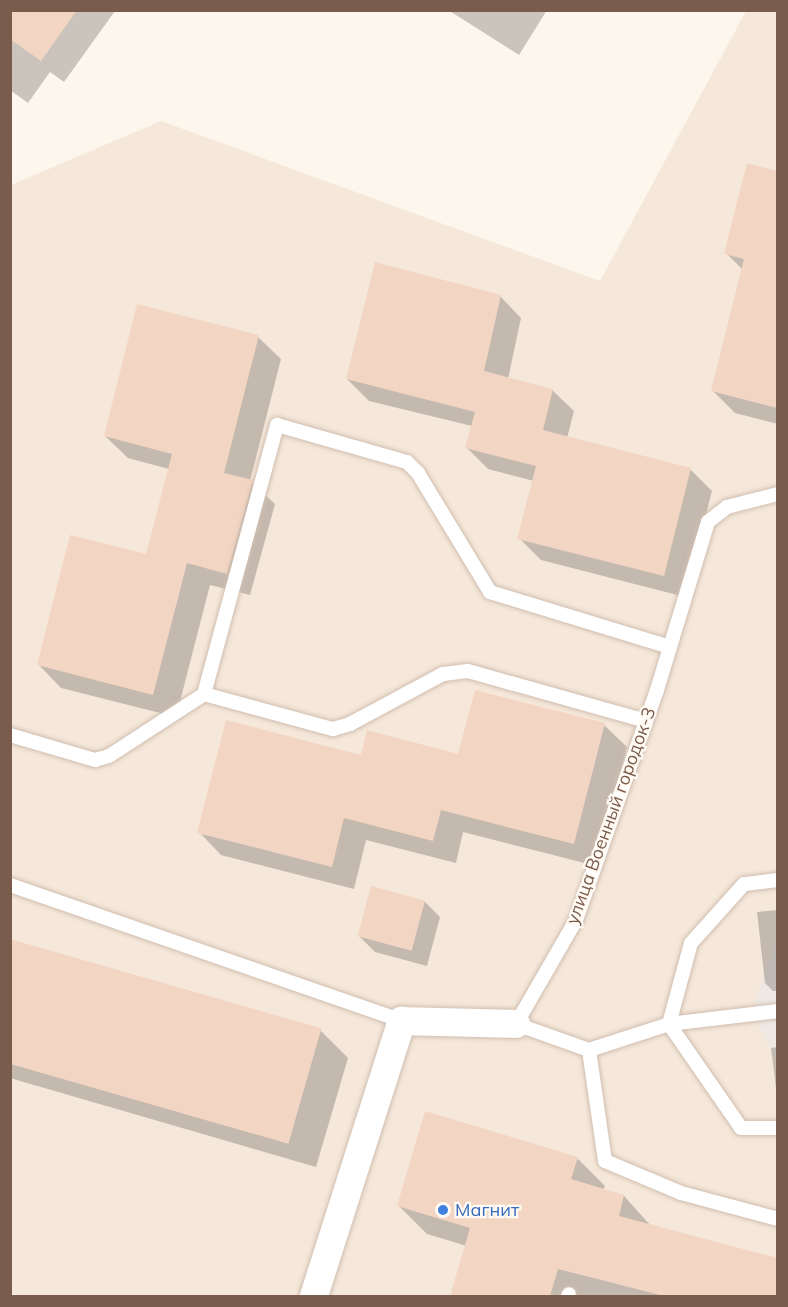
<!DOCTYPE html>
<meta charset="utf-8">
<style>
body{margin:0}
#map{position:relative;width:788px;height:1307px;overflow:hidden;background:#fdf6ec;font-family:Mulish,sans-serif}
div>[style]{position:absolute}
.residential>*{inset:0;background:#f5e8da}
.industrial>*{inset:0;background:#efe9e4}
.shadow>*{inset:0;background:#0003}
.building>*{inset:0;background:#f3d5c3;transform-origin:0 0}
.roads{filter:drop-shadow(0 0 2px #d1beb0) drop-shadow(0 0 2px #d1beb0)}
.lane>*{height:14px;margin:-7px;padding:0 7px;transform-origin:7px;border-radius:7px;background:#fff}
.street>*{height:28px;margin:-14px;padding:0 14px;transform-origin:14px;border-radius:14px;background:#fff}
.dots>*{width:16px;height:16px;translate:-50% -50%;box-sizing:border-box;border:3px solid #fffaf3;border-radius:50%}
span{translate:-50% -50%;white-space:nowrap;text-align:center;line-height:1.15;-webkit-text-stroke:4.5px #fffaf3;paint-order:stroke}
.street-label{font-size:18px;color:#7a5c4d}
.shop-label{font-size:18px;color:#366cbe}
.left{translate:0 -50%;text-align:left}
.frame{position:absolute;inset:0;border:12px solid #7a5c4d;pointer-events:none}
</style>
<div id="map">
<div class="residential">
<div style="clip-path:polygon(746px 11px,777px 11px,778px 940px,752px 1013px,777px 1059px,777px 1296px,11px 1296px,11px 185px,161px 121px,600px 281px)"></div>
</div>
<div class="industrial">
<div style="clip-path:polygon(777px 940px,777px 1059px,751px 1013px)"></div>
</div>
<div class="shadow">
<div style="clip-path:polygon(10px 10px,115px 10px,115px 11px,64px 82px,50px 72px,28px 103px,10px 90px)"></div>
<div style="clip-path:polygon(448px 10px,547px 10px,519px 55px)"></div>
<div style="clip-path:polygon(748px 165px,778px 172px,778px 424px,735px 413px,712px 390px,743px 270px,726px 253px)"></div>
<div style="clip-path:polygon(500px 296px,521px 318px,508px 379px,552px 390px,574px 411px,567px 438px,690px 469px,712px 491px,685px 597px,541px 560px,519px 538px,534px 481px,488px 469px,467px 448px,472px 426px,369px 401px,347px 379px)"></div>
<div style="clip-path:polygon(258px 337px,281px 359px,250px 481px,275px 504px,250px 595px,210px 585px,176px 717px,61px 688px,39px 665px,147px 556px,169px 469px,128px 458px,105px 436px)"></div>
<div style="clip-path:polygon(604px 725px,627px 747px,596px 866px,463px 832px,456px 863px,366px 840px,354px 889px,221px 855px,199px 832px,362px 757px,460px 756px)"></div>
<div style="clip-path:polygon(424px 901px,440px 917px,427px 966px,375px 952px,359px 936px)"></div>
<div style="clip-path:polygon(778px 910px,778px 991px,773px 991px,765px 983px,757px 912px)"></div>
<div style="clip-path:polygon(10px 941px,320px 1030px,348px 1058px,316px 1167px,10px 1078px)"></div>
<div style="clip-path:polygon(778px 1047px,778px 1104px,771px 1048px)"></div>
<div style="clip-path:polygon(577px 1158px,605px 1186px,603px 1190px,624px 1196px,651px 1226px,778px 1260px,778px 1296px,452px 1296px,467px 1246px,427px 1234px,399px 1206px)"></div>
</div>
<div class="building">
<div style="clip-path:polygon(10px 10px,77px 10px,41px 61px,10px 39px)"></div>
<div style="clip-path:polygon(747px 163px,777px 171px,777px 408px,711px 391px,744px 259px,724px 254px)"></div>
<div style="clip-path:polygon(375px 262px,501px 295px,484px 371px,553px 389px,543px 430px,691px 468px,664px 576px,517px 539px,536px 466px,465px 448px,475px 412px,346px 379px)"></div>
<div style="clip-path:polygon(137px 304px,259px 335px,224px 473px,253px 480px,227px 574px,187px 563px,153px 695px,37px 665px,70px 535px,146px 554px,172px 454px,104px 436px)"></div>
<div style="clip-path:polygon(475px 690px,605px 723px,574px 844px,441px 810px,433px 841px,344px 818px,332px 867px,197px 833px,226px 720px,361px 755px,367px 730px,458px 754px)"></div>
<div style="left:371px;top:886px;width:56px;height:52px;rotate:15deg"></div>
<div style="left:10px;top:939px;width:324px;height:120px;rotate:16deg"></div>
<div style="clip-path:polygon(425px 1111px,578px 1157px,571px 1179px,624px 1195px,619px 1216px,777px 1258px,777px 1296px,664px 1296px,558px 1269px,550px 1296px,450px 1296px,470px 1228px,397px 1206px)"></div>
</div>
<div class="roads">
<div class="lane">
<div style="left:778px;top:494px;width:53px;rotate:165.7deg"></div>
<div style="left:727px;top:507px;width:24px;rotate:142deg"></div>
<div style="left:708px;top:522px;width:176px;rotate:106.9deg"></div>
<div style="left:657px;top:690px;width:244px;rotate:109.4deg"></div>
<div style="left:576px;top:920px;width:120px;rotate:120deg"></div>
<div style="left:516px;top:1024px;width:77px;rotate:19.6deg"></div>
<div style="left:589px;top:1050px;width:112px;rotate:81.8deg"></div>
<div style="left:605px;top:1161px;width:82px;rotate:22.8deg"></div>
<div style="left:681px;top:1193px;width:100px;rotate:15deg"></div>
<div style="left:204px;top:694px;width:279px;rotate:-74.8deg"></div>
<div style="left:277px;top:425px;width:135px;rotate:15.9deg"></div>
<div style="left:407px;top:462px;width:16px;rotate:45deg"></div>
<div style="left:418px;top:473px;width:139px;rotate:58.8deg"></div>
<div style="left:490px;top:592px;width:188px;rotate:17deg"></div>
<div style="left:10px;top:735px;width:89px;rotate:16.4deg"></div>
<div style="left:95px;top:760px;width:15px;rotate:-16deg"></div>
<div style="left:109px;top:756px;width:113px;rotate:-33.1deg"></div>
<div style="left:204px;top:694px;width:134px;rotate:15.2deg"></div>
<div style="left:333px;top:729px;width:18px;rotate:-16deg"></div>
<div style="left:350px;top:724px;width:106px;rotate:-28.3deg"></div>
<div style="left:443px;top:674px;width:25px;rotate:-7deg"></div>
<div style="left:468px;top:671px;width:185px;rotate:15.7deg"></div>
<div style="left:778px;top:880px;width:34px;rotate:173deg"></div>
<div style="left:744px;top:884px;width:79px;rotate:131.9deg"></div>
<div style="left:691px;top:943px;width:84px;rotate:105.2deg"></div>
<div style="left:669px;top:1024px;width:126px;rotate:55.3deg"></div>
<div style="left:741px;top:1128px;width:37px"></div>
<div style="left:10px;top:885px;width:415px;rotate:19.1deg"></div>
<div style="left:589px;top:1050px;width:84px;rotate:-18deg"></div>
<div style="left:669px;top:1024px;width:110px;rotate:-6.8deg"></div>
<div style="left:568px;top:1296px;width:2px;rotate:-63deg"></div>
</div>
<div class="street">
<div style="left:314px;top:1296px;width:289px;rotate:-72.3deg"></div>
<div style="left:402px;top:1021px;width:114px;rotate:1.5deg"></div>
</div>
</div>
<div class="dots">
<div style="left:443px;top:1210px;background:#3f7fe0"></div>
</div>
<div class="street-label">
<span style="left:611px;top:816px;rotate:-70deg">улица Военный городок-3</span>
</div>
<div class="shop-label">
<span class="left" style="left:455px;top:1210px">Магнит</span>
</div>
<div class="frame"></div>
</div>
